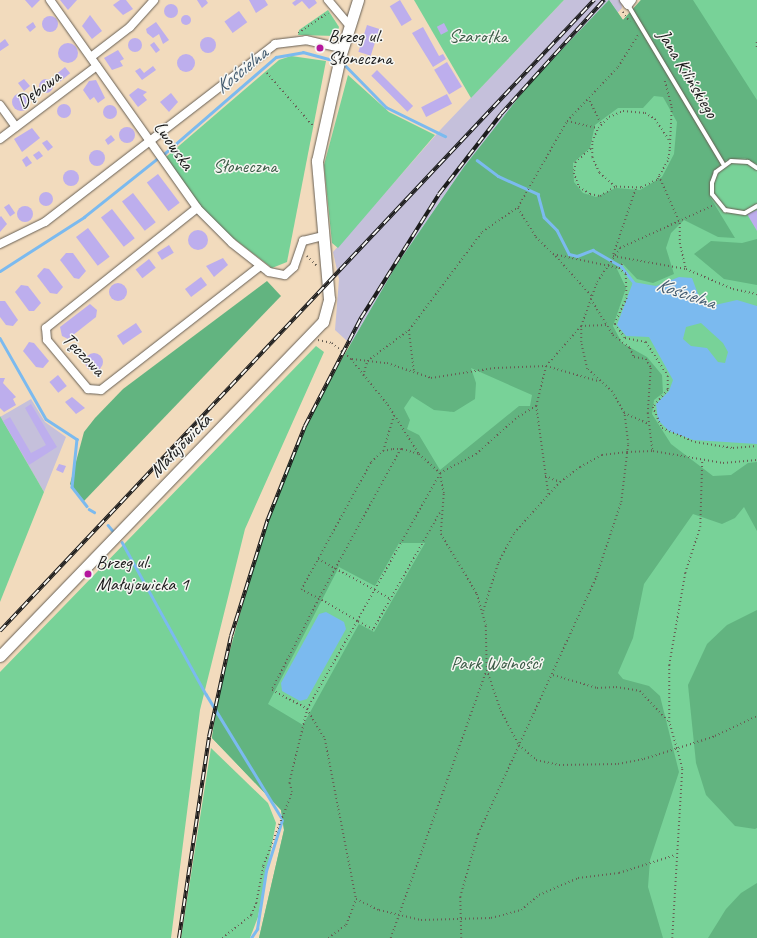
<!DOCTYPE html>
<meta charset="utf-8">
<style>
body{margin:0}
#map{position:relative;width:757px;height:938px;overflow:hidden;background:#f2dbbd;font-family:Caveat,sans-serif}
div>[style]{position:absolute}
.industrial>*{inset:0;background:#c5c0db}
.green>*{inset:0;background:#78d298}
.forest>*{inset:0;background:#62b480}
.water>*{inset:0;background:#7bbaef}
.stream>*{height:2.5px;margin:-1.25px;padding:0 1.25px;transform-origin:1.25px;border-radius:1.25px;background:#7bbaef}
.building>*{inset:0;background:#bdaeed;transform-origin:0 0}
.round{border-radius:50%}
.path>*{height:1.5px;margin-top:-0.75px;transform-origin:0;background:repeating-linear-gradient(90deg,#675f54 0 1px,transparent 0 4px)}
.roads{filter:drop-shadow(0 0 1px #675f54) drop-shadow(0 0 1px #675f54)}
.lane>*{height:4px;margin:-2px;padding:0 2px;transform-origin:2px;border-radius:2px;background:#fff}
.street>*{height:8px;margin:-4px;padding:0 4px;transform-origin:4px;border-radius:4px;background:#fff}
.secondary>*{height:11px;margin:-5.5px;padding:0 5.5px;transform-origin:5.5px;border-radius:5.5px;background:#fff}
.rail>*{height:4px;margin-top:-2px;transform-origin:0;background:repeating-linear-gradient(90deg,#f6f6f2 0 8px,#1c1c1c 0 16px);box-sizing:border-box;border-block:1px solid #1c1c1c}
.dots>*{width:11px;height:11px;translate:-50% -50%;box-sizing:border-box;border:2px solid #f6f6f2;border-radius:50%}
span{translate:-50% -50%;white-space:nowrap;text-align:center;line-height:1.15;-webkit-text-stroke:3px #f6f6f2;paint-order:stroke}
.poi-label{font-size:19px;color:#1c1c1c}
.left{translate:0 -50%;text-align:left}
.park-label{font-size:19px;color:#3c5c47}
.street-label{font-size:19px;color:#1c1c1c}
.water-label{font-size:20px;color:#425b70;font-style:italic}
</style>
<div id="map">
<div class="industrial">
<div style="clip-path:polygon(564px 0,621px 0,622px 8px,539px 96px,358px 351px,335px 330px,339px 279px,333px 252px,442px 128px)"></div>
<div style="clip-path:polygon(31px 399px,45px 422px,66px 437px,44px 492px,0 417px)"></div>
</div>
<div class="green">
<div style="clip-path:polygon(414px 0,564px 0,471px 98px)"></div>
<div style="clip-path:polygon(609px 0,623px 20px,641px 0,757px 0,757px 938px,259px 938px,284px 830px,281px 810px,212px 738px,218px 696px,235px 632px,263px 533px,288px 465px,324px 390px,396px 266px,464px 167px,530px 83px)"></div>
<div style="clip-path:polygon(328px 10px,339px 27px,336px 36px,298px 35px,299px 30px)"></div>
<div style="clip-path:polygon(291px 56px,326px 61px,287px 262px,272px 268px,224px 231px,200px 207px,166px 157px,279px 60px)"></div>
<div style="clip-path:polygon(348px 75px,389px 112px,435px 135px,338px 248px,332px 243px,324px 165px)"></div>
<div style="clip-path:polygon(316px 346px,324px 352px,245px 529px,200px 710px,171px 938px,0 938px,0 672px)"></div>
<div style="clip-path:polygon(0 416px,44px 492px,0 602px)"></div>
<div style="clip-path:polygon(211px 748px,268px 803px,276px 823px,258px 917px,250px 938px,181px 938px)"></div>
</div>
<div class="forest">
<div style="clip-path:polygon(evenodd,609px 0,623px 20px,641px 0,693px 0,757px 100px,757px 164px,745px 158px,726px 160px,716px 169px,710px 183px,710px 197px,735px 238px,718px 237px,684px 220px,671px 233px,666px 248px,674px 274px,653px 283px,637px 279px,622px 263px,617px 269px,626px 288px,613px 326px,622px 343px,647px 357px,662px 375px,663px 393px,654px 400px,652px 414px,671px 444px,713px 476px,731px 475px,748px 463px,757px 462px,757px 531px,744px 507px,735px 518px,722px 524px,693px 514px,644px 584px,633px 638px,618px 673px,623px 679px,649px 686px,660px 696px,679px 772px,650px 860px,648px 887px,663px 938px,259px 938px,284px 830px,281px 810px,212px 738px,218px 696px,235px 632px,263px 533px,288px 465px,324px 390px,396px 266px,464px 167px,530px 83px,609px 0,654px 96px,663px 97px,677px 122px,674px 154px,662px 177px,640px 190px,616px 188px,596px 197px,583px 193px,574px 182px,573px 163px,590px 148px,595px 125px,618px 108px,643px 108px,654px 96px,609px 0,471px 368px,532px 395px,530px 406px,519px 406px,440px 470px,419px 435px,407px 429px,410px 420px,404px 408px,412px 396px,434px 410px,454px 412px,475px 399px,476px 383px,471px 368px,609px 0,399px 543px,425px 543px,374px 632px,359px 624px,303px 725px,268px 704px,339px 567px,375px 586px,399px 543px)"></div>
<div style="clip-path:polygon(757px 239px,757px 285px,724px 279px,694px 254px,711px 241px,742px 243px)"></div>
<div style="clip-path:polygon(267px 281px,281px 296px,84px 501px,70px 484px,84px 432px,95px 418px,123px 389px)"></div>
<div style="clip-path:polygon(757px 610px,757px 828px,755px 829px,735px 826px,706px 795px,696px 763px,688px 685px,707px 644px,727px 625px)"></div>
<div style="clip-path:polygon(757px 883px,757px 938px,708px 938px,726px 909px,741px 893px)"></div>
</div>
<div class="water">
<div style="clip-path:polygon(evenodd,679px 277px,692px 278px,701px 302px,715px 305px,737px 300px,757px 306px,757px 444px,693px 440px,669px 431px,658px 420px,656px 404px,669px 391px,673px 380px,649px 337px,626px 336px,617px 325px,633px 282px,656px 286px,679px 277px,701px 323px,723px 343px,728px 352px,725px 363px,718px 362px,707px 348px,691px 346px,683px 339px,686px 327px,701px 323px)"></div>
<div style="clip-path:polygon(326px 612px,344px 622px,346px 629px,307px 699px,300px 701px,282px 691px,281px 683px,319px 614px)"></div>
</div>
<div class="stream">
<div style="left:342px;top:62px;width:63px;rotate:45.6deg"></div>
<div style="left:386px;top:107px;width:66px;rotate:26.2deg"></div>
<div style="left:164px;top:154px;width:148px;rotate:-40.9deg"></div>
<div style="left:276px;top:57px;width:27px;rotate:-10deg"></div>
<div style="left:303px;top:52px;width:35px;rotate:15deg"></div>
<div style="left:477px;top:160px;width:26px;rotate:37deg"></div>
<div style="left:498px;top:176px;width:44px;rotate:24.2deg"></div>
<div style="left:538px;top:194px;width:24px;rotate:75deg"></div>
<div style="left:544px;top:217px;width:18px;rotate:45deg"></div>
<div style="left:557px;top:230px;width:27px;rotate:63deg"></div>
<div style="left:569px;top:254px;width:8px;rotate:14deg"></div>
<div style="left:577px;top:256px;width:17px;rotate:-21deg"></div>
<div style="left:593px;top:250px;width:32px;rotate:30deg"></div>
<div style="left:621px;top:266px;width:23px;rotate:52deg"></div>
<div style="left:0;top:271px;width:100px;rotate:-32.7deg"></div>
<div style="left:84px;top:217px;width:95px;rotate:-38.6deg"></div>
<div style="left:0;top:338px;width:93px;rotate:60.4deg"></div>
<div style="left:46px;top:419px;width:37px;rotate:33deg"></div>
<div style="left:77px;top:439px;width:48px;rotate:95.9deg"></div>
<div style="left:72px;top:487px;width:24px;rotate:52deg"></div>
<div style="left:89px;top:509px;width:6px;rotate:31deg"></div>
<div style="left:108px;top:525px;width:8px;rotate:50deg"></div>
<div style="left:122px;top:542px;width:174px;rotate:61.1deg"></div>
<div style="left:206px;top:694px;width:144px;rotate:58.6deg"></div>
<div style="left:251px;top:938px;width:11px;rotate:-56deg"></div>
<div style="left:257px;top:929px;width:59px;rotate:-81.2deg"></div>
<div style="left:266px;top:871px;width:53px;rotate:-72.6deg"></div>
</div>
<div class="building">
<div style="clip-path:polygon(25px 0,40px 0,32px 8px)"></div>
<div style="clip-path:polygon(60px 0,77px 0,68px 10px)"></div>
<div style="clip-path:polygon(120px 0,126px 0,133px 9px,123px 15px,113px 5px)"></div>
<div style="clip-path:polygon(197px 0,206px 0,208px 3px,202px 8px)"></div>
<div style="clip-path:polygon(249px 0,265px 0,268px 5px,256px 13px)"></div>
<div style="clip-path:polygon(296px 0,315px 0,317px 3px,309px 9px,302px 1px,295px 6px,292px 3px)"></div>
<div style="left:400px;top:0;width:23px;height:12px;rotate:59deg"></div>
<div class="round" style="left:164px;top:4px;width:14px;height:14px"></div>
<div style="left:239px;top:11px;width:14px;height:18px;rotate:54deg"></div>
<div style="clip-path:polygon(90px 15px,102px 31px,92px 39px,82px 26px)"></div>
<div class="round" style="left:181px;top:15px;width:10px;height:10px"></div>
<div class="round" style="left:42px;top:16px;width:16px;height:16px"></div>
<div style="clip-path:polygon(33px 22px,36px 27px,30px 32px,26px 27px)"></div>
<div style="clip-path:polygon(156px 22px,169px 40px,163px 44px,159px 34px,153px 38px,147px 33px,146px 29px)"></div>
<div style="left:444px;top:23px;width:9px;height:8px;rotate:63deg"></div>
<div style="left:367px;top:25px;width:13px;height:28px;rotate:18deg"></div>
<div style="clip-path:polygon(423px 27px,439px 56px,443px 54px,446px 59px,433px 67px,412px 33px)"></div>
<div class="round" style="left:200px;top:37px;width:16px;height:16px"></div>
<div class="round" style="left:128px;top:38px;width:14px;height:14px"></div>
<div style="clip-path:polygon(5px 39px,9px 45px,0 51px,0 43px)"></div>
<div style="left:154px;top:42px;width:10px;height:5px;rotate:53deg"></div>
<div class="round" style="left:58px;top:43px;width:20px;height:20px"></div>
<div style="clip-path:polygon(118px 50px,124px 59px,120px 61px,123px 66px,112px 70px,104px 58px)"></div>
<div class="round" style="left:177px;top:54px;width:18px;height:18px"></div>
<div style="left:447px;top:62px;width:29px;height:15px;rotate:59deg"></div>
<div style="clip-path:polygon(153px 66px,156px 70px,142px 80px,135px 71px,140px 68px,144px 73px)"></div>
<div style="left:65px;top:67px;width:8px;height:13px;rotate:50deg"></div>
<div style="left:377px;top:70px;width:51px;height:8px;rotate:45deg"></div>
<div class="round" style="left:39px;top:79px;width:14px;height:14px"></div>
<div style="clip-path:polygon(24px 79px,30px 86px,24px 91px,18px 83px)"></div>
<div style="clip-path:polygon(96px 80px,105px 98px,98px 103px,94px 97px,90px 100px,83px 90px,89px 81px)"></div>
<div style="clip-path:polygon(138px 88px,147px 92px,143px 95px,147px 100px,138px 107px,129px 95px)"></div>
<div style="clip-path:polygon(171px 93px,178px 102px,169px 112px,160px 102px)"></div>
<div class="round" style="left:12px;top:93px;width:18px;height:18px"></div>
<div style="left:447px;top:94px;width:11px;height:29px;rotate:63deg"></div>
<div class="round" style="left:57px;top:104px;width:14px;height:14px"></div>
<div class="round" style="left:103px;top:105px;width:14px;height:14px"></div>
<div class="round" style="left:119px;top:127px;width:16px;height:16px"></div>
<div style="clip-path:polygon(32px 128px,40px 138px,22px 152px,14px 139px)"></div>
<div style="clip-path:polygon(111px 135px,115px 140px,108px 145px,105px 140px)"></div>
<div style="clip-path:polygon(47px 140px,53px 147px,48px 151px,42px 143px)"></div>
<div class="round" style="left:89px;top:150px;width:16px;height:16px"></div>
<div style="clip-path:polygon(39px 151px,43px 156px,37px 160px,33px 155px)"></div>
<div style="clip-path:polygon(27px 156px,32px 163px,26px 167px,22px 160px)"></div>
<div class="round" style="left:63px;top:170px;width:16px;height:16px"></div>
<div style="left:158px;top:174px;width:36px;height:14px;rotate:53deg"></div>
<div class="round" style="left:39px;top:192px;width:14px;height:14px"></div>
<div style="left:133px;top:193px;width:37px;height:14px;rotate:52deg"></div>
<div style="left:9px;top:204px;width:11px;height:6px;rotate:56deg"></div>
<div class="round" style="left:17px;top:206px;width:16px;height:16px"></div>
<div style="left:112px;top:209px;width:37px;height:14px;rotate:52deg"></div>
<div style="clip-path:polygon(757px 210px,757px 231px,747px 214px)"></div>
<div style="clip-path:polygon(1px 216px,7px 224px,0 232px,0 217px)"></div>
<div style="left:88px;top:228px;width:36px;height:15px;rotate:53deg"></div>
<div class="round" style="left:188px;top:230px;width:20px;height:20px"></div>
<div style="left:169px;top:245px;width:9px;height:14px;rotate:58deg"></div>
<div style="clip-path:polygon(66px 253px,73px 253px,86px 271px,79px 279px,74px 278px,60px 260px)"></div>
<div style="clip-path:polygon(223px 258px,228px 265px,214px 277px,206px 266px)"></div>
<div style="left:149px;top:259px;width:11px;height:17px;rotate:52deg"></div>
<div style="clip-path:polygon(44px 268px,49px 269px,63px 287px,57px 294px,50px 293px,37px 276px)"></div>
<div style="left:201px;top:277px;width:10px;height:20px;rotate:53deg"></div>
<div class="round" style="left:109px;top:283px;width:18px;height:18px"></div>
<div style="clip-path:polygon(21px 285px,28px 286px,41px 303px,34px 311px,29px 311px,15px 292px)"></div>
<div style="clip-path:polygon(0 301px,5px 301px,18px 320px,13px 326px,6px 325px,0 317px)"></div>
<div style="clip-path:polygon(90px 304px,97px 310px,96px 317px,68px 339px,62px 336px,60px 327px)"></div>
<div style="left:136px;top:323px;width:11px;height:23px;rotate:56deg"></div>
<div style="clip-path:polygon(29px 342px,34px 343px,49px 361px,43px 368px,36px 367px,23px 351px)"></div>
<div class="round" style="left:85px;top:353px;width:18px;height:18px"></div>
<div style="left:58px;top:375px;width:14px;height:11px;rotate:51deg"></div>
<div style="clip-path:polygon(0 378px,5px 378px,3px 383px,16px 397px,13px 399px,16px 405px,4px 412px,0 408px)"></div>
<div style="clip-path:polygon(72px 397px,85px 408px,76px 414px,65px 402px)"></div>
<div style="clip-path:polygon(31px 404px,57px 447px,29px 465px,3px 421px,10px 417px,31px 453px,46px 445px,25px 408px)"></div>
<div style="clip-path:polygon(59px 464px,66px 466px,63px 473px,56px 470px)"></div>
</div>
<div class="path">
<div style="left:623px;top:12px;width:12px;rotate:55deg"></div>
<div style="left:298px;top:33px;width:36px;rotate:-34deg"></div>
<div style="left:757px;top:42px;width:7px;rotate:90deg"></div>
<div style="left:267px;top:73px;width:72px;rotate:49deg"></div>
<div style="left:665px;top:81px;width:27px;rotate:75deg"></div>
<div style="left:672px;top:107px;width:43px;rotate:92.7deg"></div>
<div style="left:670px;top:150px;width:11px;rotate:100deg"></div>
<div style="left:668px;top:161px;width:22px;rotate:120deg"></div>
<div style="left:657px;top:180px;width:18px;rotate:153deg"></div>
<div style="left:641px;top:188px;width:26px;rotate:-178deg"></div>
<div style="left:615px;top:187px;width:21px;rotate:-139deg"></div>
<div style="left:599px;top:173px;width:17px;rotate:-114deg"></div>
<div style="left:592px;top:157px;width:15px;rotate:-90deg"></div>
<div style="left:592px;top:142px;width:15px;rotate:-67deg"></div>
<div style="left:598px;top:128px;width:16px;rotate:-45deg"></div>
<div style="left:609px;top:117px;width:15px;rotate:-23deg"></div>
<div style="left:623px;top:111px;width:22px;rotate:5deg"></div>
<div style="left:645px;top:113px;width:12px;rotate:31deg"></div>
<div style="left:655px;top:119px;width:25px;rotate:56deg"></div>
<div style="left:590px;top:101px;width:25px;rotate:64deg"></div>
<div style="left:567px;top:121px;width:32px;rotate:13deg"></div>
<div style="left:591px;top:149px;width:20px;rotate:139deg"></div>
<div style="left:576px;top:162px;width:11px;rotate:100deg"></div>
<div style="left:574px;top:173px;width:15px;rotate:70deg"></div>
<div style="left:579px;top:187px;width:13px;rotate:32deg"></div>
<div style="left:590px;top:194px;width:10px;rotate:11deg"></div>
<div style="left:600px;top:196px;width:17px;rotate:-31deg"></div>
<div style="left:659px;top:176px;width:51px;rotate:65.9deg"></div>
<div style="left:680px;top:223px;width:20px;rotate:90deg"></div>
<div style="left:680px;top:243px;width:27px;rotate:77deg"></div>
<div style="left:636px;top:189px;width:71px;rotate:108.9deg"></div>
<div style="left:613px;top:256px;width:74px;rotate:10.1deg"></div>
<div style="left:686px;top:269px;width:51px;rotate:23.1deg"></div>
<div style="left:733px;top:289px;width:25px;rotate:12deg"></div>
<div style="left:518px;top:208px;width:34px;rotate:58deg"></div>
<div style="left:536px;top:237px;width:24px;rotate:45deg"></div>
<div style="left:307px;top:256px;width:14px;rotate:45deg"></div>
<div style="left:619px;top:268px;width:5px;rotate:-53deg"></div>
<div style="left:591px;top:296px;width:57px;rotate:-132.1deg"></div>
<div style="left:553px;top:254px;width:67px;rotate:12deg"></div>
<div style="left:619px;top:268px;width:9px;rotate:41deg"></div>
<div style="left:626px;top:274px;width:24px;rotate:88deg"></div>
<div style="left:627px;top:298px;width:29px;rotate:115deg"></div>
<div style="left:615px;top:324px;width:17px;rotate:54deg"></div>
<div style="left:625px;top:338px;width:21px;rotate:11deg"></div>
<div style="left:646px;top:342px;width:40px;rotate:57.1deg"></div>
<div style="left:668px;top:376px;width:14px;rotate:90deg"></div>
<div style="left:668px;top:390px;width:23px;rotate:131deg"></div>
<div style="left:653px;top:407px;width:23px;rotate:67deg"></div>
<div style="left:662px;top:428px;width:36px;rotate:23deg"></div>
<div style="left:695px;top:442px;width:38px;rotate:9deg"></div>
<div style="left:733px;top:448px;width:24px;rotate:-5deg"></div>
<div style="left:591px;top:299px;width:42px;rotate:58.6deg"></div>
<div style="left:613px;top:335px;width:21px;rotate:37deg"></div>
<div style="left:630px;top:348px;width:10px;rotate:66deg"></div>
<div style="left:634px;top:357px;width:12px;rotate:9deg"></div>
<div style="left:646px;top:359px;width:10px;rotate:61deg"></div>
<div style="left:651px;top:368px;width:45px;rotate:93.8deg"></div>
<div style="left:648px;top:413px;width:38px;rotate:83deg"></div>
<div style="left:409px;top:330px;width:41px;rotate:83deg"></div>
<div style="left:318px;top:340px;width:14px;rotate:12deg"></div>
<div style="left:332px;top:343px;width:25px;rotate:40deg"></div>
<div style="left:351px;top:359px;width:59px;rotate:51.2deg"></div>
<div style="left:388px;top:405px;width:58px;rotate:57.7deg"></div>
<div style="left:419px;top:454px;width:28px;rotate:42deg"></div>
<div style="left:440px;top:473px;width:21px;rotate:79deg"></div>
<div style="left:444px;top:494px;width:40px;rotate:94.3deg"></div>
<div style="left:441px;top:534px;width:70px;rotate:59deg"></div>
<div style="left:477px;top:594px;width:33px;rotate:74deg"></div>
<div style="left:486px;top:626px;width:44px;rotate:88.7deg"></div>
<div style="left:487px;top:670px;width:285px;rotate:109.7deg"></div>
<div style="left:352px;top:359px;width:35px;rotate:7deg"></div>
<div style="left:387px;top:363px;width:46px;rotate:18.8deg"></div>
<div style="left:431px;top:378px;width:64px;rotate:-9deg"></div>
<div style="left:494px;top:368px;width:52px;rotate:-2.2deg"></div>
<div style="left:546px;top:366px;width:54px;rotate:16.1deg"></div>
<div style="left:363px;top:376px;width:16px;rotate:-75deg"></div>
<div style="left:367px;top:361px;width:52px;rotate:-36.4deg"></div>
<div style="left:409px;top:330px;width:122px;rotate:-53.3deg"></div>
<div style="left:482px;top:232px;width:44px;rotate:-34.8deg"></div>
<div style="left:518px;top:207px;width:99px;rotate:-60.3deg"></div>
<div style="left:567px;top:121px;width:74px;rotate:-46.6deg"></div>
<div style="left:618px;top:67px;width:39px;rotate:-58deg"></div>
<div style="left:624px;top:413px;width:27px;rotate:24deg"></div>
<div style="left:401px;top:449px;width:171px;rotate:118.7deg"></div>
<div style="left:319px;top:599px;width:20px;rotate:-153deg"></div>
<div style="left:301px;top:590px;width:146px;rotate:-61.3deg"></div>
<div style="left:371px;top:462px;width:16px;rotate:-43deg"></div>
<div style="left:383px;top:451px;width:10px;rotate:-11deg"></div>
<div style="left:393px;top:449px;width:9px"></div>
<div style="left:402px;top:449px;width:18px;rotate:16deg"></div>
<div style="left:383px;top:451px;width:39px;rotate:-73deg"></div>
<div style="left:545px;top:476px;width:16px;rotate:22deg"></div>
<div style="left:548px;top:494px;width:89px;rotate:-97.8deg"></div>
<div style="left:536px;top:406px;width:41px;rotate:-76deg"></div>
<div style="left:546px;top:366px;width:53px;rotate:-48.8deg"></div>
<div style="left:581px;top:326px;width:47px;rotate:-70deg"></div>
<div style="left:597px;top:282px;width:41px;rotate:-55.9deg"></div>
<div style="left:620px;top:248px;width:103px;rotate:-24.6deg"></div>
<div style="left:440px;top:513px;width:135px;rotate:119.8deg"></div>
<div style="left:373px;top:630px;width:18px;rotate:-151deg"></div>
<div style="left:357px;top:621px;width:44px;rotate:-149.9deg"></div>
<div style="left:319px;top:599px;width:102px;rotate:117.3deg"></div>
<div style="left:272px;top:690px;width:40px;rotate:28deg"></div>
<div style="left:307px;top:709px;width:101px;rotate:-60.4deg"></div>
<div style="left:357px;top:621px;width:170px;rotate:-60.7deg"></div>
<div style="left:440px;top:473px;width:41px;rotate:-27.8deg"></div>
<div style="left:476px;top:454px;width:52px;rotate:-41.9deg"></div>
<div style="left:515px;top:419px;width:25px;rotate:-32deg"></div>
<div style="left:318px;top:559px;width:83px;rotate:28.7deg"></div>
<div style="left:483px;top:611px;width:50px;rotate:-72.6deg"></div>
<div style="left:498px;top:563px;width:34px;rotate:-62deg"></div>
<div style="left:514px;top:533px;width:69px;rotate:-48deg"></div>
<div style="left:560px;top:482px;width:25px;rotate:-37deg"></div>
<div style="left:580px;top:467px;width:25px;rotate:-29deg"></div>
<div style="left:602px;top:455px;width:25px;rotate:-7deg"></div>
<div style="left:627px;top:452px;width:26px;rotate:-2deg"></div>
<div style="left:653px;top:451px;width:71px;rotate:9.7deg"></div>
<div style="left:723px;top:463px;width:34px;rotate:-5deg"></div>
<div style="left:487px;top:670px;width:43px;rotate:71.1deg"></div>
<div style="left:501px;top:711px;width:38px;rotate:62deg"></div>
<div style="left:519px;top:745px;width:23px;rotate:41deg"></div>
<div style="left:536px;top:760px;width:24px;rotate:12deg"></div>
<div style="left:559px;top:765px;width:59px;rotate:-1deg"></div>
<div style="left:618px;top:764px;width:26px;rotate:-11deg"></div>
<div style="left:644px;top:759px;width:75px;rotate:-17.9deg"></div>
<div style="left:715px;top:736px;width:47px;rotate:-25.5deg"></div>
<div style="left:553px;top:675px;width:46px;rotate:16.5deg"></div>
<div style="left:597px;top:688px;width:19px;rotate:-3deg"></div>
<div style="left:616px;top:687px;width:24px;rotate:9deg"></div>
<div style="left:640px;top:691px;width:41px;rotate:47deg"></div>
<div style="left:307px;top:709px;width:35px;rotate:59deg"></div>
<div style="left:325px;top:739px;width:163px;rotate:79deg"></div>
<div style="left:356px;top:899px;width:25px;rotate:26deg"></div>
<div style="left:379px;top:910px;width:43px;rotate:13.4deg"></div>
<div style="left:421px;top:920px;width:70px;rotate:-1.6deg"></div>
<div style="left:491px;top:918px;width:31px;rotate:-15deg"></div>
<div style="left:521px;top:910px;width:23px;rotate:-40deg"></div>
<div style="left:539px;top:895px;width:43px;rotate:-23.6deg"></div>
<div style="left:578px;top:878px;width:41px;rotate:-7deg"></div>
<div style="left:619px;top:873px;width:59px;rotate:-17.8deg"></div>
<div style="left:222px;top:938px;width:37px;rotate:-38deg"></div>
<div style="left:251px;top:915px;width:13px;rotate:-67deg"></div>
<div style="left:256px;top:903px;width:38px;rotate:-79deg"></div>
<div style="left:263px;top:866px;width:79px;rotate:-68.6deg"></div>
<div style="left:292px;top:792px;width:9px;rotate:-108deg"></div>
<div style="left:289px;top:783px;width:76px;rotate:-76.3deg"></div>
<div style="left:328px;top:938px;width:22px;rotate:-36deg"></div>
<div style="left:346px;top:925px;width:28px;rotate:-69deg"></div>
<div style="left:461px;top:938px;width:41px;rotate:-91.4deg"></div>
<div style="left:460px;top:897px;width:66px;rotate:-74.1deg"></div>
<div style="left:478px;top:834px;width:283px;rotate:-65.3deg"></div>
<div style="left:596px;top:577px;width:79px;rotate:-71.6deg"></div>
<div style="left:621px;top:502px;width:58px;rotate:-83.1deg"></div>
<div style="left:628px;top:444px;width:31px;rotate:-97deg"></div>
<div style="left:624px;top:413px;width:24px;rotate:-120deg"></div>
<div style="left:612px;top:392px;width:34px;rotate:-137deg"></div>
<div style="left:587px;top:369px;width:28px;rotate:-103deg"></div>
<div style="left:581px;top:342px;width:16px;rotate:-90deg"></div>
<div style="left:581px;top:326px;width:26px;rotate:-2deg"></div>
<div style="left:672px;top:938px;width:170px;rotate:-86.6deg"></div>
<div style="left:682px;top:768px;width:48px;rotate:-105.8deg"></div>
<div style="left:669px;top:722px;width:57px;rotate:-90deg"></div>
<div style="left:669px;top:665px;width:93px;rotate:-80.1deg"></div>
<div style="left:685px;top:573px;width:48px;rotate:-71.9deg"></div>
<div style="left:700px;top:527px;width:66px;rotate:-88.3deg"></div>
</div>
<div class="roads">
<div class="lane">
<div style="left:628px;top:5px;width:185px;rotate:59.1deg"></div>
<div style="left:757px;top:168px;width:11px;rotate:-146deg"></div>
<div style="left:748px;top:162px;width:17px;rotate:-177deg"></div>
<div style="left:731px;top:161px;width:19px;rotate:144deg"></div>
<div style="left:716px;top:172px;width:12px;rotate:110deg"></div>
<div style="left:712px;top:183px;width:11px;rotate:90deg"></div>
<div style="left:712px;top:194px;width:21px;rotate:51deg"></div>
<div style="left:725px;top:210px;width:20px;rotate:9deg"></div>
<div style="left:745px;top:213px;width:14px;rotate:-30deg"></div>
</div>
<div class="street">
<div style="left:50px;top:0;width:255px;rotate:54.7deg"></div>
<div style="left:197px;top:208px;width:49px;rotate:45deg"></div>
<div style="left:232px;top:243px;width:47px;rotate:38.1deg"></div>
<div style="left:269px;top:272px;width:16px;rotate:11deg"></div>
<div style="left:285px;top:275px;width:12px;rotate:-42deg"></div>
<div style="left:294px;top:267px;width:28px;rotate:-71deg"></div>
<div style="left:303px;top:241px;width:21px;rotate:-14deg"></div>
<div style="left:328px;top:0;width:33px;rotate:50deg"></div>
<div style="left:624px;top:0;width:6px;rotate:51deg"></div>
<div style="left:628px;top:5px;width:6px;rotate:-51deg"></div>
<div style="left:91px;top:57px;width:49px;rotate:-37.6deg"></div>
<div style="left:130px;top:27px;width:36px;rotate:-48deg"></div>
<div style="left:0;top:105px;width:27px;rotate:54deg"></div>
<div style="left:0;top:139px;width:121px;rotate:-37deg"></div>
<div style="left:197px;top:208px;width:193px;rotate:141.5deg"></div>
<div style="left:46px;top:328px;width:12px;rotate:85deg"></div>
<div style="left:47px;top:340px;width:64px;rotate:50.1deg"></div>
<div style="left:88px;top:389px;width:13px;rotate:4deg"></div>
<div style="left:101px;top:390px;width:202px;rotate:-37.9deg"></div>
<div style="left:0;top:244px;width:50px;rotate:-26.1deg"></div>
<div style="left:45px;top:222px;width:291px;rotate:-37.7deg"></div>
<div style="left:275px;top:44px;width:31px;rotate:-7deg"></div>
<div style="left:306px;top:40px;width:37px;rotate:13deg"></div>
</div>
<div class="secondary">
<div style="left:0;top:656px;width:465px;rotate:-46deg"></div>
<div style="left:323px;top:322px;width:24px;rotate:-75deg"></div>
<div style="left:329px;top:299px;width:139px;rotate:-95deg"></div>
<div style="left:317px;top:161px;width:107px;rotate:-77.5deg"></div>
<div style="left:340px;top:57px;width:60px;rotate:-72.5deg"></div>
</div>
</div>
<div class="rail">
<div style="left:0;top:631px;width:867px;rotate:-46.73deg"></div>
<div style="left:179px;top:938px;width:203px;rotate:-81.5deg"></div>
<div style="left:209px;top:737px;width:103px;rotate:-77.7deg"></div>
<div style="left:231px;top:636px;width:123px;rotate:-72.5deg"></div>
<div style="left:268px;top:519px;width:100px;rotate:-68.3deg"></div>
<div style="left:305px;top:426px;width:122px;rotate:-62.6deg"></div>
<div style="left:361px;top:318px;width:146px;rotate:-57.8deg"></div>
<div style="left:439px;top:194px;width:101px;rotate:-52.2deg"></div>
<div style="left:501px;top:114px;width:154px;rotate:-47.9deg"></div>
</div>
<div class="dots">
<div style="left:320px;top:48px;background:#b5179e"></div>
<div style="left:88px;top:574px;background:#b5179e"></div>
</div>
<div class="poi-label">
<span class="left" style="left:328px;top:48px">Brzeg ul.<br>Słoneczna</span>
<span class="left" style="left:96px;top:574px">Brzeg ul.<br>Małujowicka 1</span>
</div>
<div class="park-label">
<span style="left:478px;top:37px">Szarotka</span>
<span style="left:245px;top:167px">Słoneczna</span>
<span style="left:496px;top:664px">Park Wolności</span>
</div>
<div class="street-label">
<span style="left:687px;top:74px;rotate:59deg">Jana Kilińskiego</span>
<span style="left:39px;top:90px;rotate:-37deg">Dębowa</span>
<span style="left:173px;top:146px;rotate:55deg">Lwowska</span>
<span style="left:83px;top:355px;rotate:46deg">Tęczowa</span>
<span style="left:181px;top:446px;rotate:-46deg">Małujowicka</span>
</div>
<div class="water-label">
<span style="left:241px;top:70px;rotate:-39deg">Kościelna</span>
<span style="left:686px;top:293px;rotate:19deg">Kościelna</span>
</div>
</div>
